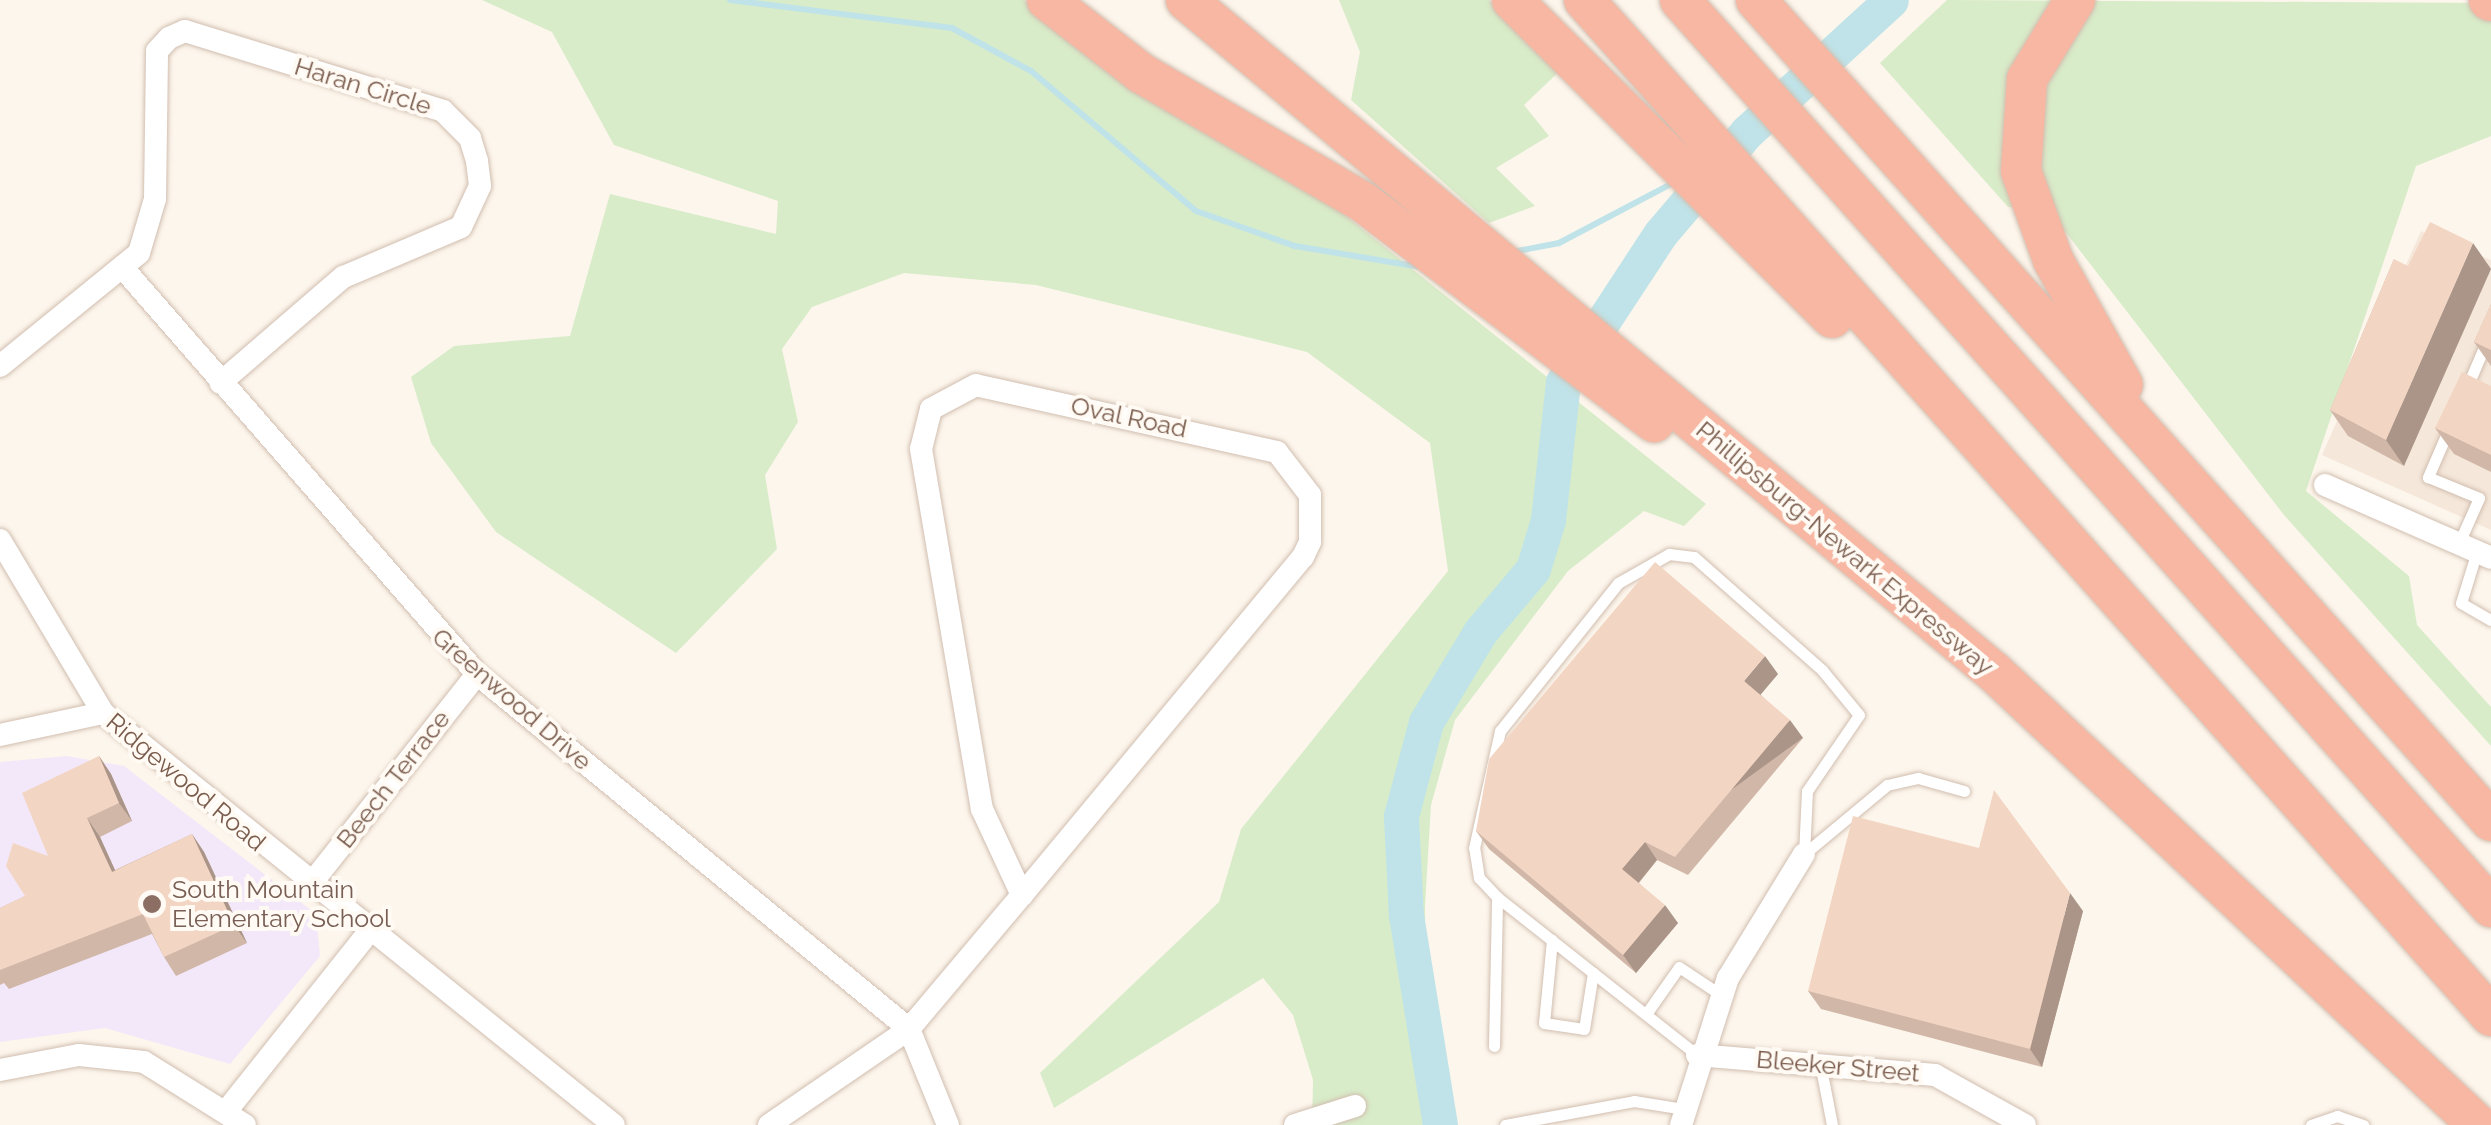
<!DOCTYPE html>
<style>
body{margin:0}
#map{position:relative;width:2491px;height:1125px;overflow:hidden;background:#fdf6ec;font-family:Raleway,sans-serif}
div>[style]{position:absolute}
.residential>*{inset:0;background:#f5e8da}
.education>*{inset:0;background:#f3e8fa}
.green>*{inset:0;background:#d8ecc9}
.stream>*{height:6px;margin:-3px;padding:0 3px;transform-origin:3px;border-radius:3px;background:#bfe3e8}
.river>*{height:35px;margin:-17.5px;padding:0 17.5px;transform-origin:17.5px;border-radius:17.5px;background:#bfe3e8}
.roads{filter:drop-shadow(0 0 2px #d1beb0) drop-shadow(0 0 2px #d1beb0)}
.lane>*{height:11px;margin:-5.5px;padding:0 5.5px;transform-origin:5.5px;border-radius:5.5px;background:#fff}
.street>*{height:22px;margin:-11px;padding:0 11px;transform-origin:11px;border-radius:11px;background:#fff}
.highway>*{height:40px;margin:-20px;padding:0 20px;transform-origin:20px;border-radius:20px;background:#f7b7a3}
.wall>*{inset:0;background:#d1b7a8}
.shaded-wall>*{inset:0;background:#aa9588;transform-origin:0 0}
.building>*{inset:0;background:#f3d5c3}
.dots>*{width:28px;height:28px;translate:-50% -50%;box-sizing:border-box;border:5px solid #fffaf3;border-radius:50%}
span{translate:-50% -50%;white-space:nowrap;text-align:center;line-height:1.15;-webkit-text-stroke:8px #fffaf3;paint-order:stroke}
.street-label{font-size:25px;color:#7a5c4d}
.education-label{font-size:25px;color:#785e54}
.left{translate:0 -50%;text-align:left}
</style>
<div id="map">
<div class="residential">
<div style="clip-path:polygon(2421px 231px,2491px 260px,2491px 530px,2322px 455px)"></div>
</div>
<div class="education">
<div style="clip-path:polygon(67px 756px,124px 766px,316px 914px,320px 956px,230px 1064px,105px 1028px,0 1042px,0 762px)"></div>
</div>
<div class="green">
<div style="clip-path:polygon(482px 0,1024px 0,1301px 180px,1706px 504px,1684px 526px,1644px 511px,1568px 571px,1455px 720px,1431px 805px,1425px 906px,1426px 1004px,1451px 1125px,1312px 1125px,1313px 1080px,1293px 1015px,1263px 978px,1054px 1108px,1040px 1073px,1219px 902px,1241px 829px,1448px 571px,1430px 443px,1307px 352px,1036px 285px,904px 273px,812px 307px,782px 349px,798px 422px,765px 475px,777px 549px,676px 653px,496px 532px,431px 443px,411px 377px,454px 346px,570px 336px,610px 194px,776px 234px,778px 201px,614px 145px,552px 32px)"></div>
<div style="clip-path:polygon(1339px 0,1489px 0,1565px 66px,1524px 105px,1549px 136px,1496px 168px,1535px 206px,1489px 223px,1351px 100px,1360px 52px)"></div>
<div style="clip-path:polygon(1947px 0,2491px 3px,2491px 136px,2416px 166px,2306px 491px,2409px 576px,2417px 625px,2491px 707px,2491px 746px,2284px 515px,2047px 208px,2008px 207px,1880px 63px)"></div>
</div>
<div class="stream">
<div style="left:730px;top:0;width:224px;rotate:7.2deg"></div>
<div style="left:952px;top:28px;width:90px;rotate:28.6deg"></div>
<div style="left:1031px;top:71px;width:216px;rotate:40.3deg"></div>
<div style="left:1196px;top:211px;width:105px;rotate:19.5deg"></div>
<div style="left:1295px;top:246px;width:133px;rotate:9.5deg"></div>
<div style="left:1729px;top:144px;width:22px;rotate:-34deg"></div>
<div style="left:1512px;top:252px;width:48px;rotate:-10.8deg"></div>
<div style="left:1559px;top:243px;width:129px;rotate:-27.8deg"></div>
</div>
<div class="river">
<div style="left:1440px;top:1125px;width:212px;rotate:-99.2deg"></div>
<div style="left:1406px;top:916px;width:100px;rotate:-92.9deg"></div>
<div style="left:1401px;top:816px;width:97px;rotate:-75.1deg"></div>
<div style="left:1426px;top:722px;width:105px;rotate:-59deg"></div>
<div style="left:1480px;top:632px;width:82px;rotate:-49.9deg"></div>
<div style="left:1533px;top:569px;width:51px;rotate:-73deg"></div>
<div style="left:1548px;top:520px;width:139px;rotate:-83.8deg"></div>
<div style="left:1563px;top:382px;width:178px;rotate:-56.7deg"></div>
<div style="left:1661px;top:233px;width:133px;rotate:-49.6deg"></div>
<div style="left:1747px;top:132px;width:195px;rotate:-42.5deg"></div>
</div>
<div class="roads">
<div class="lane">
<div style="left:2467px;top:387px;width:61px;rotate:-66.8deg"></div>
<div style="left:2450px;top:426px;width:56px;rotate:113.3deg"></div>
<div style="left:2428px;top:477px;width:55px;rotate:22.4deg"></div>
<div style="left:2479px;top:498px;width:49px;rotate:114deg"></div>
<div style="left:2477px;top:551px;width:54px;rotate:107.1deg"></div>
<div style="left:2461px;top:603px;width:34px;rotate:30deg"></div>
<div style="left:1804px;top:854px;width:108px;rotate:-39.7deg"></div>
<div style="left:1887px;top:785px;width:32px;rotate:-13deg"></div>
<div style="left:1918px;top:778px;width:48px;rotate:15.8deg"></div>
<div style="left:1497px;top:897px;width:26px;rotate:-133deg"></div>
<div style="left:1479px;top:878px;width:30px;rotate:-99deg"></div>
<div style="left:1474px;top:848px;width:120px;rotate:-77.5deg"></div>
<div style="left:1500px;top:731px;width:189px;rotate:-51.4deg"></div>
<div style="left:1618px;top:583px;width:59px;rotate:-29.6deg"></div>
<div style="left:1669px;top:554px;width:25px;rotate:7deg"></div>
<div style="left:1694px;top:557px;width:171px;rotate:41.4deg"></div>
<div style="left:1822px;top:670px;width:58px;rotate:50.6deg"></div>
<div style="left:1859px;top:715px;width:92px;rotate:124.4deg"></div>
<div style="left:1807px;top:791px;width:63px;rotate:92.7deg"></div>
<div style="left:1552px;top:940px;width:83px;rotate:95.5deg"></div>
<div style="left:1544px;top:1023px;width:40px;rotate:8.5deg"></div>
<div style="left:1584px;top:1029px;width:57px;rotate:-80.9deg"></div>
<div style="left:1646px;top:1014px;width:57px;rotate:-54.9deg"></div>
<div style="left:1679px;top:967px;width:50px;rotate:33.7deg"></div>
<div style="left:1494px;top:1046px;width:149px;rotate:-88.8deg"></div>
<div style="left:1497px;top:897px;width:255px;rotate:38.3deg"></div>
<div style="left:1820px;top:1063px;width:63px;rotate:79deg"></div>
<div style="left:1505px;top:1125px;width:131px;rotate:-10.5deg"></div>
<div style="left:1634px;top:1101px;width:51px;rotate:9.1deg"></div>
<div style="left:2311px;top:1125px;width:28px;rotate:-19deg"></div>
<div style="left:2337px;top:1116px;width:28px;rotate:19deg"></div>
</div>
<div class="street">
<div style="left:122px;top:267px;width:540px;rotate:48.9deg"></div>
<div style="left:477px;top:674px;width:559px;rotate:39.41deg"></div>
<div style="left:909px;top:1029px;width:104px;rotate:67.9deg"></div>
<div style="left:0;top:366px;width:179px;rotate:-39.1deg"></div>
<div style="left:139px;top:253px;width:56px;rotate:-73.5deg"></div>
<div style="left:155px;top:199px;width:148px;rotate:-89.2deg"></div>
<div style="left:157px;top:51px;width:18px;rotate:-47deg"></div>
<div style="left:169px;top:38px;width:17px;rotate:-24deg"></div>
<div style="left:185px;top:31px;width:270px;rotate:17.2deg"></div>
<div style="left:443px;top:111px;width:38px;rotate:45deg"></div>
<div style="left:470px;top:138px;width:24px;rotate:73deg"></div>
<div style="left:477px;top:161px;width:25px;rotate:83deg"></div>
<div style="left:480px;top:186px;width:45px;rotate:114.9deg"></div>
<div style="left:461px;top:227px;width:128px;rotate:157deg"></div>
<div style="left:343px;top:277px;width:162px;rotate:139.2deg"></div>
<div style="left:2325px;top:485px;width:181px;rotate:23.7deg"></div>
<div style="left:0;top:540px;width:201px;rotate:59.2deg"></div>
<div style="left:103px;top:713px;width:656px;rotate:38.88deg"></div>
<div style="left:0;top:735px;width:105px;rotate:-12.1deg"></div>
<div style="left:310px;top:885px;width:269px;rotate:-51.6deg"></div>
<div style="left:1697px;top:1055px;width:239px;rotate:4.8deg"></div>
<div style="left:1935px;top:1075px;width:103px;rotate:29.1deg"></div>
<div style="left:0;top:1070px;width:80px;rotate:-10.8deg"></div>
<div style="left:79px;top:1055px;width:65px;rotate:6.1deg"></div>
<div style="left:144px;top:1062px;width:119px;rotate:32deg"></div>
<div style="left:228px;top:1109px;width:223px;rotate:-51.5deg"></div>
<div style="left:769px;top:1125px;width:170px;rotate:-34.4deg"></div>
<div style="left:909px;top:1029px;width:175px;rotate:-49.9deg"></div>
<div style="left:1022px;top:895px;width:440px;rotate:-50.3deg"></div>
<div style="left:1303px;top:557px;width:17px;rotate:-65deg"></div>
<div style="left:1310px;top:542px;width:47px;rotate:-90deg"></div>
<div style="left:1310px;top:495px;width:54px;rotate:-127.5deg"></div>
<div style="left:1277px;top:452px;width:308px;rotate:-167.5deg"></div>
<div style="left:976px;top:385px;width:51px;rotate:151.9deg"></div>
<div style="left:931px;top:409px;width:41px;rotate:104deg"></div>
<div style="left:921px;top:449px;width:365px;rotate:80.4deg"></div>
<div style="left:982px;top:809px;width:95px;rotate:65.1deg"></div>
<div style="left:1295px;top:1125px;width:63px;rotate:-17.6deg"></div>
<div style="left:1681px;top:1125px;width:154px;rotate:-72.3deg"></div>
<div style="left:1728px;top:978px;width:145px;rotate:-58.5deg"></div>
</div>
<div class="highway">
<div style="left:1047px;top:0;width:119px;rotate:37.8deg"></div>
<div style="left:1141px;top:73px;width:257px;rotate:30.2deg"></div>
<div style="left:1363px;top:202px;width:365px;rotate:37.1deg"></div>
<div style="left:1186px;top:0;width:1051px;rotate:39.75deg"></div>
<div style="left:1994px;top:672px;width:663px;rotate:43.11deg"></div>
<div style="left:1512px;top:0;width:451px;rotate:44.8deg"></div>
<div style="left:1584px;top:0;width:1362px;rotate:48.24deg"></div>
<div style="left:1680px;top:0;width:1217px;rotate:48.2deg"></div>
<div style="left:1756px;top:0;width:1102px;rotate:48.16deg"></div>
<div style="left:2075px;top:0;width:92px;rotate:121.3deg"></div>
<div style="left:2027px;top:79px;width:92px;rotate:93.7deg"></div>
<div style="left:2021px;top:171px;width:95px;rotate:70.2deg"></div>
<div style="left:2053px;top:260px;width:143px;rotate:60.8deg"></div>
<div style="left:2489px;top:0;width:2px;rotate:27deg"></div>
</div>
</div>
<div class="wall">
<div style="clip-path:polygon(2394px 259px,2404px 466px,2348px 436px,2330px 410px)"></div>
<div style="clip-path:polygon(2491px 304px,2491px 366px,2474px 342px)"></div>
<div style="clip-path:polygon(2491px 386px,2491px 472px,2454px 454px,2435px 428px)"></div>
<div style="clip-path:polygon(1778px 674px,1760px 694px,1803px 738px,1688px 875px,1657px 860px,1639px 883px,1678px 923px,1636px 973px,1489px 849px,1476px 831px)"></div>
<div style="clip-path:polygon(99px 756px,111px 774px,132px 821px,100px 837px,115px 870px,192px 834px,204px 852px,247px 943px,176px 976px,164px 957px,152px 934px,9px 989px,4px 983px,0 985px,0 908px,25px 896px,48px 856px)"></div>
<div style="clip-path:polygon(2083px 911px,2042px 1067px,1821px 1009px,1808px 991px)"></div>
</div>
<div class="shaded-wall">
<div style="clip-path:polygon(2473px 243px,2491px 269px,2404px 466px,2386px 440px)"></div>
<div style="clip-path:polygon(1765px 656px,1778px 674px,1757px 699px,1744px 681px)"></div>
<div style="left:1790px;top:720px;width:22px;height:179px;rotate:54deg"></div>
<div style="clip-path:polygon(99px 756px,111px 774px,132px 821px,119px 803px)"></div>
<div style="clip-path:polygon(87px 818px,100px 837px,124px 890px,112px 872px)"></div>
<div style="clip-path:polygon(192px 834px,204px 852px,247px 943px,234px 925px)"></div>
<div style="clip-path:polygon(1645px 842px,1657px 860px,1635px 887px,1622px 869px)"></div>
<div style="clip-path:polygon(2070px 893px,2083px 911px,2042px 1067px,2030px 1049px)"></div>
<div style="clip-path:polygon(1665px 905px,1678px 923px,1636px 973px,1623px 955px)"></div>
</div>
<div class="building">
<div style="clip-path:polygon(2430px 222px,2473px 243px,2386px 440px,2330px 410px,2394px 259px,2408px 266px)"></div>
<div style="clip-path:polygon(2491px 304px,2491px 350px,2474px 342px)"></div>
<div style="clip-path:polygon(2462px 372px,2491px 386px,2491px 455px,2435px 428px)"></div>
<div style="clip-path:polygon(1655px 562px,1765px 656px,1744px 681px,1790px 720px,1675px 857px,1645px 842px,1622px 869px,1665px 905px,1623px 955px,1476px 831px,1489px 759px)"></div>
<div style="clip-path:polygon(99px 756px,119px 803px,87px 818px,112px 872px,192px 834px,234px 925px,164px 957px,143px 914px,0 970px,0 908px,25px 896px,6px 866px,13px 843px,48px 856px,22px 793px)"></div>
<div style="clip-path:polygon(1994px 790px,2070px 893px,2030px 1049px,1808px 991px,1853px 816px,1979px 848px)"></div>
</div>
<div class="dots">
<div style="left:152px;top:904px;background:#8d6e63"></div>
</div>
<div class="street-label">
<span style="left:363px;top:86px;rotate:17deg">Haran Circle</span>
<span style="left:1129px;top:417px;rotate:12deg">Oval Road</span>
<span style="left:1845px;top:548px;rotate:40deg">Phillipsburg-Newark Expressway</span>
<span style="left:512px;top:699px;rotate:41deg">Greenwood Drive</span>
<span style="left:393px;top:779px;rotate:-52deg">Beech Terrace</span>
<span style="left:186px;top:782px;rotate:40deg">Ridgewood Road</span>
<span style="left:1838px;top:1066px;rotate:5deg">Bleeker Street</span>
</div>
<div class="education-label">
<span class="left" style="left:172px;top:904px">South Mountain<br>Elementary School</span>
</div>
</div>
